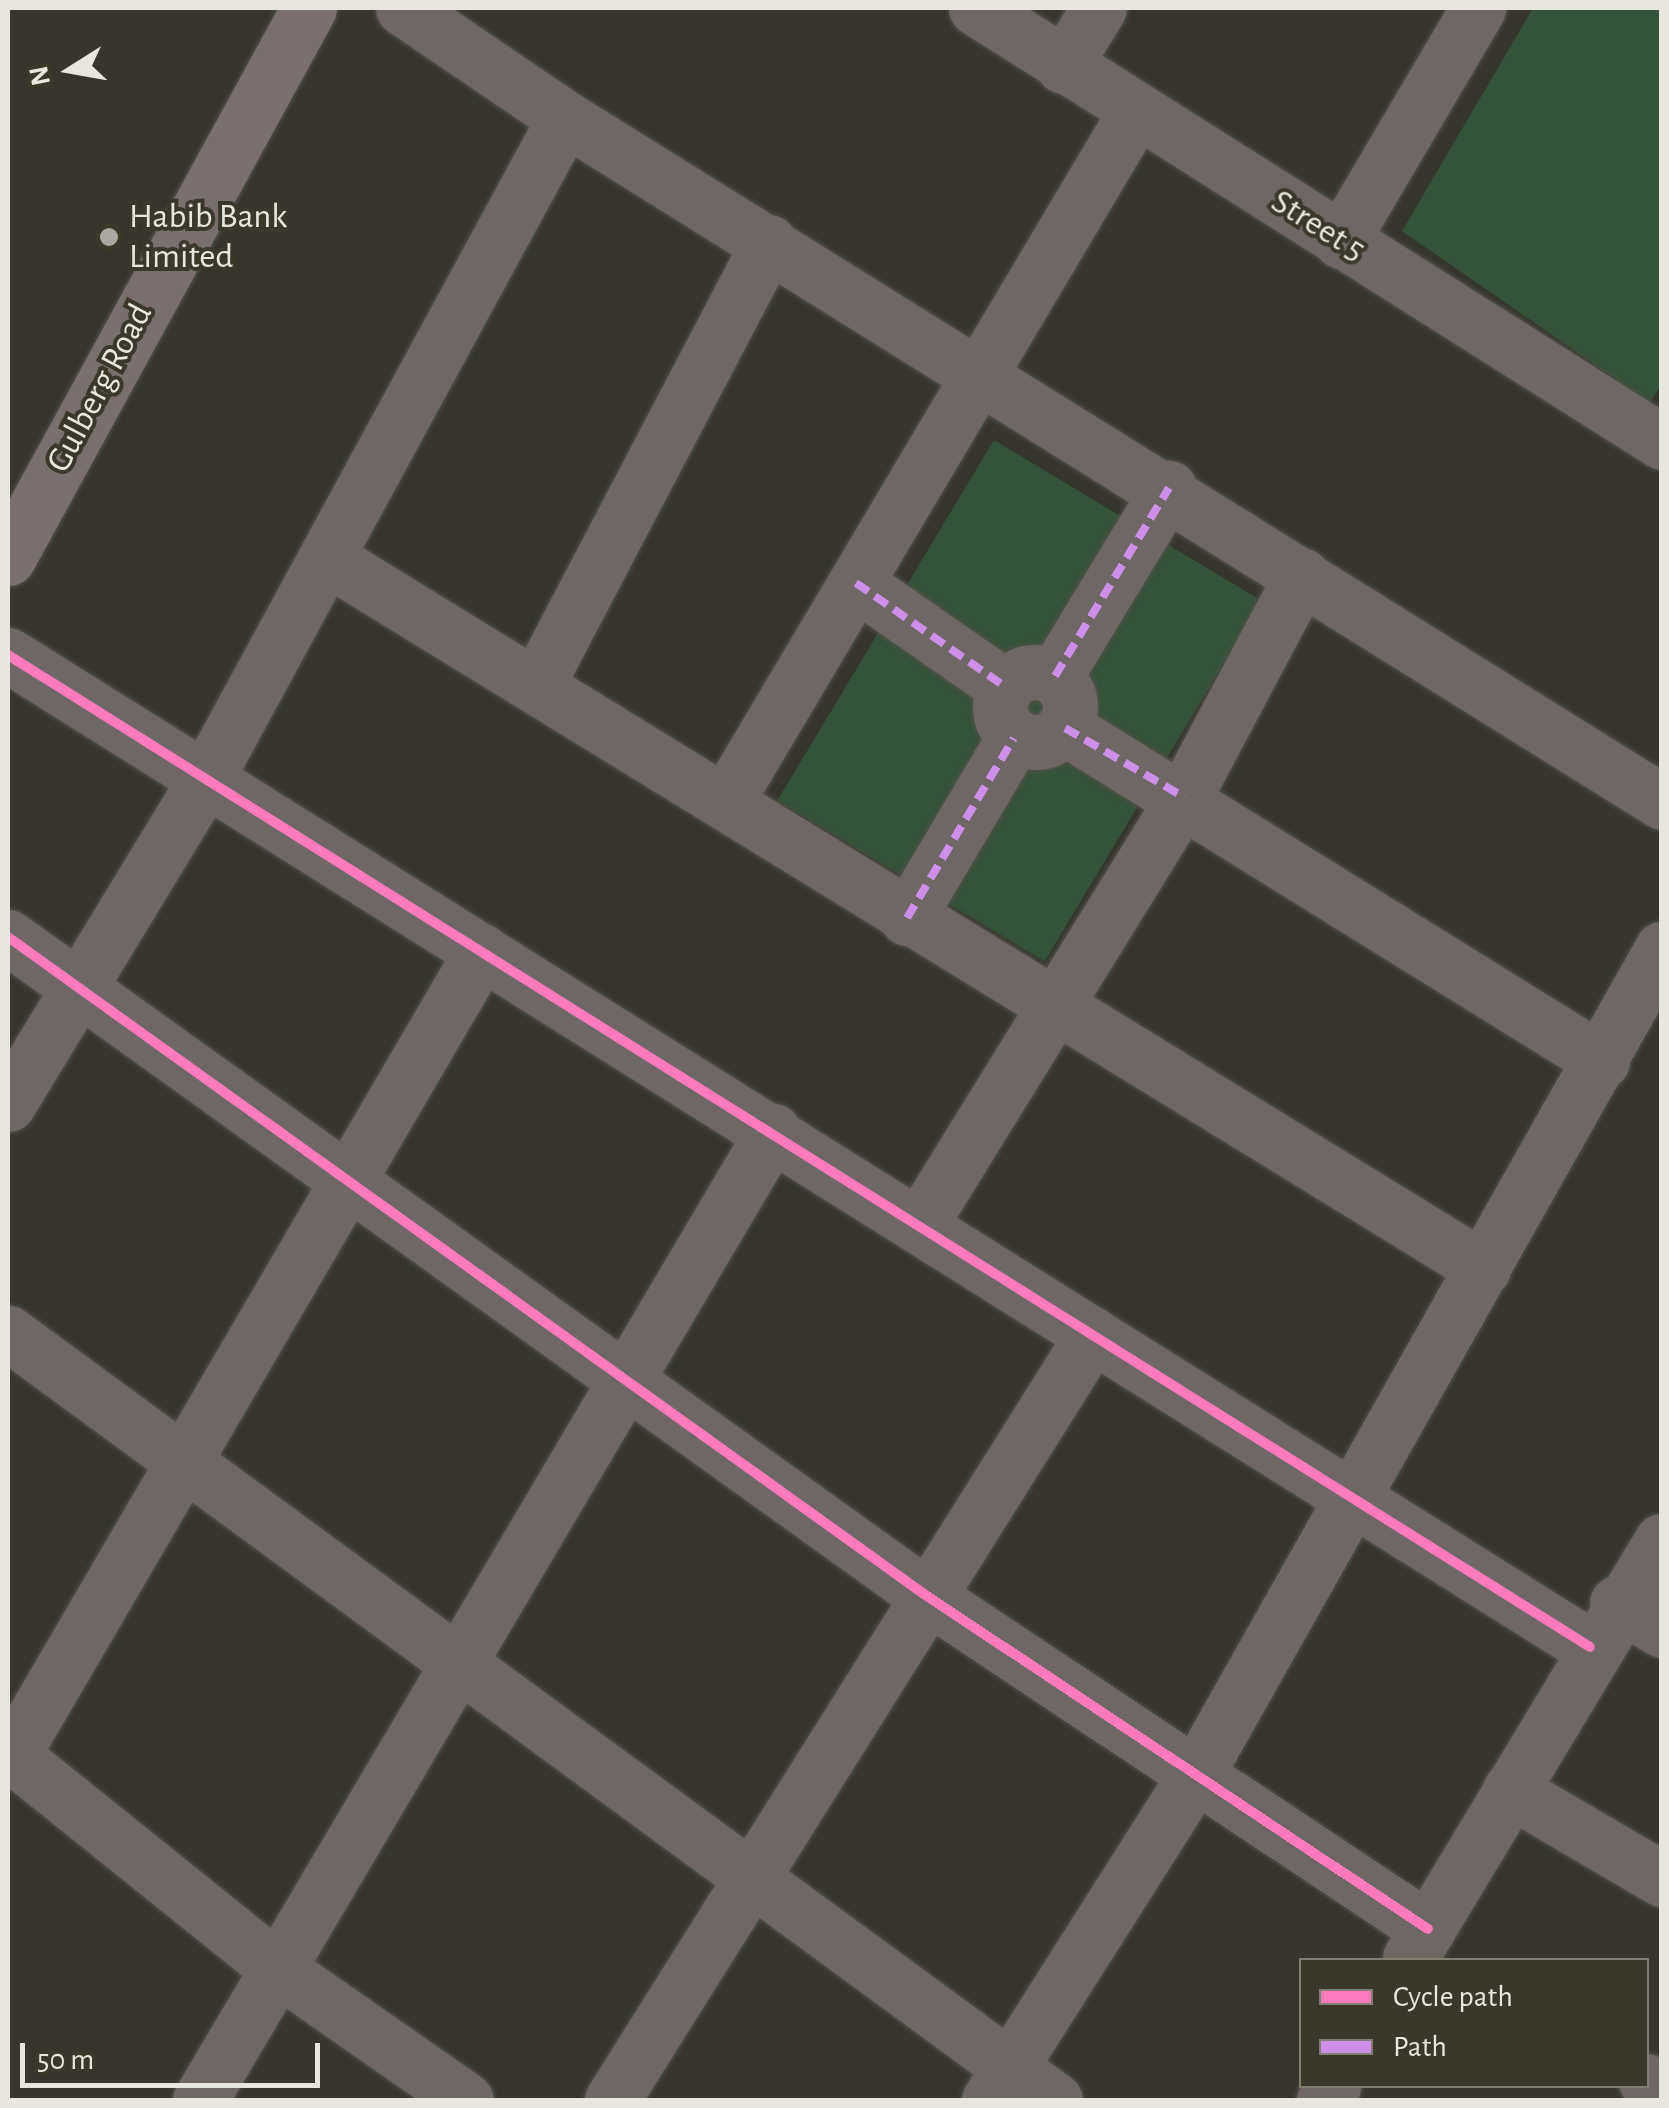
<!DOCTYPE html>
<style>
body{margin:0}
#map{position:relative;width:1669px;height:2108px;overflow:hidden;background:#36352e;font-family:"Alegreya Sans",sans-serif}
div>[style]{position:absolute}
.green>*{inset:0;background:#35523a;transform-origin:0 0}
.roads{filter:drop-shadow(0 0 2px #52514b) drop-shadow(0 0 2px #52514b)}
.minor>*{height:55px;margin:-27.5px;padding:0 27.5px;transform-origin:27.5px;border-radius:27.5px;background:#6f6666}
.minor>.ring{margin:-27.5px;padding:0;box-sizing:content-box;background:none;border:55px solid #6f6666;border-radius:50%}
.major>*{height:55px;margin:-27.5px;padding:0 27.5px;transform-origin:27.5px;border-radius:27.5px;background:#796f6e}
.quiet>*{height:8px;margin-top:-4px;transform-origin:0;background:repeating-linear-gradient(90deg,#ce8fe9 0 15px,transparent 0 23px)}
.cycleway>*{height:10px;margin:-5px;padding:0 5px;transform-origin:5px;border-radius:5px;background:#fd7abc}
.dots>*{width:28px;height:28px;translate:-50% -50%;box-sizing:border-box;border:5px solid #3a372b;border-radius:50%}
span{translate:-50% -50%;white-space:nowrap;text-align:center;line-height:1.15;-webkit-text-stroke:8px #3a372b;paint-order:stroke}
.poi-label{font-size:35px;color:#e8e7df}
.left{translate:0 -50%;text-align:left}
.street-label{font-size:35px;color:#e8e7df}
.frame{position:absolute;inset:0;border:10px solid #e8e7df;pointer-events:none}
.legend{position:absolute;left:1299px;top:1958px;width:350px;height:130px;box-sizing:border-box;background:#3a372b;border:2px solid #807d73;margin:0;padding:12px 18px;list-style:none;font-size:30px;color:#e8e7df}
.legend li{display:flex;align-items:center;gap:20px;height:50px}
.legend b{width:50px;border:2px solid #807d73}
.north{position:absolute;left:20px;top:20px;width:100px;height:100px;-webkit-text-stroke:8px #3a372b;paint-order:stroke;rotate:259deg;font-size:28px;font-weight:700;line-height:40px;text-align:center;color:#e8e7df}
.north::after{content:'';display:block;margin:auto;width:35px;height:45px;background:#e8e7df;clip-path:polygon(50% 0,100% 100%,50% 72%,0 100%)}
.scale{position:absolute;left:20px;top:2043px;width:300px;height:45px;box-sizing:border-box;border:5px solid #e8e7df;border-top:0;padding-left:12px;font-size:30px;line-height:35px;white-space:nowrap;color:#e8e7df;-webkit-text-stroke:8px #3a372b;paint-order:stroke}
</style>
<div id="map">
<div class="green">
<div style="clip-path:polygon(1533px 8px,1661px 8px,1662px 383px,1650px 403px,1402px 231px)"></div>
<div style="left:994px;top:440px;width:312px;height:421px;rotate:31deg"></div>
</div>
<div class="roads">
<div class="minor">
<div style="left:403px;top:8px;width:196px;rotate:34.2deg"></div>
<div style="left:565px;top:118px;width:1293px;rotate:31.94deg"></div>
<div style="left:976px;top:8px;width:812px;rotate:32.32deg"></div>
<div style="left:1063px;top:66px;width:68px;rotate:-58.2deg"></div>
<div style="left:1341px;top:241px;width:270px;rotate:-59.5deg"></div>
<div style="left:327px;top:558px;width:1357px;rotate:31.56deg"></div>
<div style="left:856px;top:583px;width:180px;rotate:34.8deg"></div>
<div style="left:8px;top:655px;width:1867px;rotate:32.09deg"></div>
<div class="ring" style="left:1000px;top:672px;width:15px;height:15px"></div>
<div style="left:1055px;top:676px;width:220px;rotate:-58.8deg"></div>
<div style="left:537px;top:684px;width:499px;rotate:-62.3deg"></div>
<div style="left:1065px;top:728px;width:632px;rotate:31.8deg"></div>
<div style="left:726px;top:801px;width:803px;rotate:-59.28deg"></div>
<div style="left:907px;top:918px;width:209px;rotate:-59.3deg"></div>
<div style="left:8px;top:937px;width:1127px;rotate:35.65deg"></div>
<div style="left:924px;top:1594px;width:605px;rotate:33.61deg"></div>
<div style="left:8px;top:1104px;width:381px;rotate:-58.7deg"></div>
<div style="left:206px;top:778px;width:751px;rotate:-61.46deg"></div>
<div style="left:920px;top:1224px;width:502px;rotate:-58.27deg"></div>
<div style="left:1184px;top:797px;width:251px;rotate:-62deg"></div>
<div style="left:8px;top:1333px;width:1298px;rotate:36.23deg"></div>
<div style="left:1617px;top:1603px;width:52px;rotate:31deg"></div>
<div style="left:8px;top:1752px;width:346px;rotate:38.8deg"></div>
<div style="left:278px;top:1969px;width:229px;rotate:34.9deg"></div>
<div style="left:8px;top:1762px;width:939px;rotate:-59.7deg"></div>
<div style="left:1510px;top:1790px;width:176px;rotate:30.4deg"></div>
<div style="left:1410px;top:1958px;width:487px;rotate:-58.9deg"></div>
<div style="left:1646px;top:2081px;width:18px;rotate:27deg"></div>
<div style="left:200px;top:2100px;width:1126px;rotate:-59.4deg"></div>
<div style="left:612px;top:2100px;width:904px;rotate:-57.87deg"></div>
<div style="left:989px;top:2100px;width:384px;rotate:-57.6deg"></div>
<div style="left:1195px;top:1776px;width:950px;rotate:-60.55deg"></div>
<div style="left:1324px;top:2100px;width:17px;rotate:-57deg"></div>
</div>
<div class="major">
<div style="left:8px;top:558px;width:627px;rotate:-61.31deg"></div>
</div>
</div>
<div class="quiet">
<div style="left:856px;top:583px;width:180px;rotate:34.8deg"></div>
<div style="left:1055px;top:676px;width:220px;rotate:-58.8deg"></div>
<div style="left:1065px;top:728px;width:138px;rotate:30.1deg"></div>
<div style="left:907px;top:918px;width:209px;rotate:-59.3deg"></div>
</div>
<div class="cycleway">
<div style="left:8px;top:655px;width:1867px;rotate:32.09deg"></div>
<div style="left:8px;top:937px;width:1127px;rotate:35.65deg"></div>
<div style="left:924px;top:1594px;width:605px;rotate:33.61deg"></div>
</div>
<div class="dots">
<div style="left:109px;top:237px;background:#aaa9a1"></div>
</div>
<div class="poi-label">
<span class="left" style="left:129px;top:237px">Habib Bank<br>Limited</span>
</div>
<div class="street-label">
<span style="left:1318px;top:226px;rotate:32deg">Street 5</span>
<span style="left:100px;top:388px;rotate:-62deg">Gulberg Road</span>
</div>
<div class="frame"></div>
<ul class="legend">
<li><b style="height:12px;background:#fd7abc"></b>Cycle path</li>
<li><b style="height:12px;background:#ce8fe9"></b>Path</li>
</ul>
<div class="north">N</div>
<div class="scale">50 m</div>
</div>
